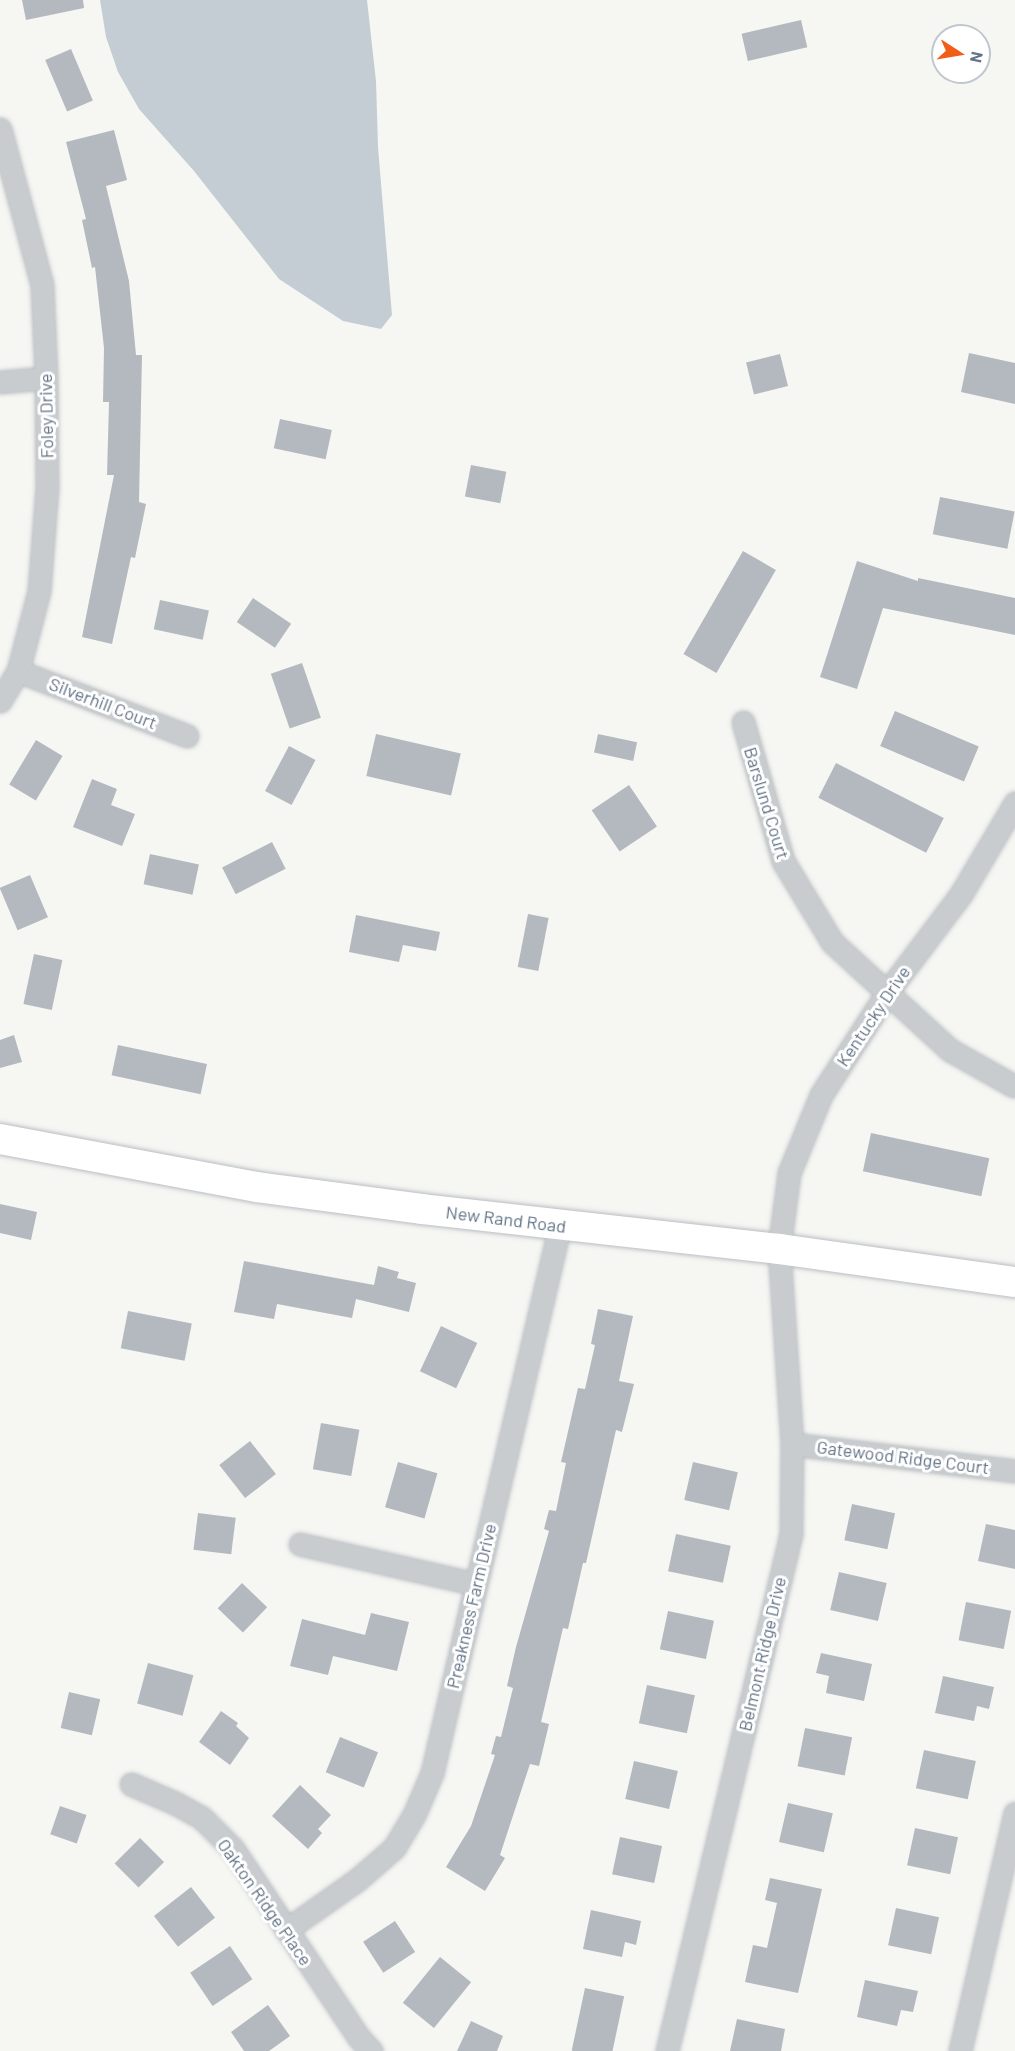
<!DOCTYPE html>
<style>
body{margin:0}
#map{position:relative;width:1015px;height:2051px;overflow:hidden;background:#f6f7f3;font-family:Barlow,sans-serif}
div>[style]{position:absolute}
.water>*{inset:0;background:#c4cdd3}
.building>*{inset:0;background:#b3b9bf;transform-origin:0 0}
.roads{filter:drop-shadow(0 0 2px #babec3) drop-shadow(0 0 2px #babec3)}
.street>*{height:21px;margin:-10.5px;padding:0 10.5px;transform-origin:10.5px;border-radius:10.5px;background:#c9cccf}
.secondary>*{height:30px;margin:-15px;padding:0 15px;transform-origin:15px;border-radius:15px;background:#fff}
span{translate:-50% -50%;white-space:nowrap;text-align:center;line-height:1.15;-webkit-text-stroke:6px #fff;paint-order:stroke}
.street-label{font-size:18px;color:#637386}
.north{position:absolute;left:931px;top:24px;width:60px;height:60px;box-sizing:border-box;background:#fff;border:2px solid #c1c7cf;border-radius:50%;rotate:102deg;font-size:16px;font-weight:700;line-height:24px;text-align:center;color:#637386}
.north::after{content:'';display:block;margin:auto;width:21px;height:27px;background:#f15e18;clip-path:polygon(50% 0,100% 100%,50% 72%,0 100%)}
</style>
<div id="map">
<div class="water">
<div style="clip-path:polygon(100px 0,367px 0,376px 81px,378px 147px,392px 315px,381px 329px,343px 321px,279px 279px,194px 171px,139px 109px,118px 72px,106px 37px)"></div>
</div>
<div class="building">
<div style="clip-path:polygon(22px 0,83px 0,84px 8px,26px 20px)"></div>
<div style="left:801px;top:20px;width:28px;height:61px;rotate:77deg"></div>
<div style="left:71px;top:49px;width:56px;height:28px;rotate:67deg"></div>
<div style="clip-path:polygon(114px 130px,127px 180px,106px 186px,129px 281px,136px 355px,142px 355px,139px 502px,146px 504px,135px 558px,131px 557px,112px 644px,82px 637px,114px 475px,107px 475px,109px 402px,103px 402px,104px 348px,95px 267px,92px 268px,82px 220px,86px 219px,66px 142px)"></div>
<div style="clip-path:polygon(969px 353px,1015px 363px,1015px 404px,961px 392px)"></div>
<div style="left:780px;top:354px;width:33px;height:35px;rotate:76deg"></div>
<div style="left:280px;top:419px;width:53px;height:30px;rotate:12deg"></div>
<div style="left:471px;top:465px;width:36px;height:32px;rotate:11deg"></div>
<div style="left:940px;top:497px;width:76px;height:38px;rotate:11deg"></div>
<div style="left:743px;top:551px;width:38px;height:119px;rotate:30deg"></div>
<div style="clip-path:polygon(857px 561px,918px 581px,918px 578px,1015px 598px,1015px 635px,883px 608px,857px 689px,820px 677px)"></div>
<div style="left:253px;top:598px;width:46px;height:29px;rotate:34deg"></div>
<div style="left:160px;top:600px;width:50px;height:30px;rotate:12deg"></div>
<div style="left:302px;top:663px;width:58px;height:33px;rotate:71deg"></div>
<div style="left:895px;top:711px;width:91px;height:38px;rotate:23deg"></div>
<div style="left:376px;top:734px;width:87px;height:43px;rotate:13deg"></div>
<div style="left:598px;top:734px;width:40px;height:19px;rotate:12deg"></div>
<div style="left:36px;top:740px;width:31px;height:52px;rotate:31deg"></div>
<div style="left:289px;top:746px;width:30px;height:51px;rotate:28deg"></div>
<div style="left:836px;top:763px;width:121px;height:39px;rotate:27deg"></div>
<div style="clip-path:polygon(92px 779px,117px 789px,111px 805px,135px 814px,122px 846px,73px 827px)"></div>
<div style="left:629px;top:785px;width:50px;height:45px;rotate:56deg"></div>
<div style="left:272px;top:842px;width:30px;height:56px;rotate:63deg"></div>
<div style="left:150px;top:854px;width:50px;height:31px;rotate:12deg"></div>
<div style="left:30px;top:875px;width:46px;height:33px;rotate:67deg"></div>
<div style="left:528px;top:914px;width:21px;height:54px;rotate:11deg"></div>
<div style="clip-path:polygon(356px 915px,440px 932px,436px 951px,403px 945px,399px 962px,349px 952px)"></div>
<div style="left:34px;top:954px;width:29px;height:51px;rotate:12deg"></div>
<div style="clip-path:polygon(14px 1035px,22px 1062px,0 1068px,0 1040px)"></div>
<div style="left:118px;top:1045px;width:91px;height:31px;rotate:12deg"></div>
<div style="left:871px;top:1133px;width:121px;height:39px;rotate:12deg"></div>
<div style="clip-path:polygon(0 1204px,37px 1212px,31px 1240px,0 1233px)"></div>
<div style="clip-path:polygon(244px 1261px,374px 1285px,378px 1266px,399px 1272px,397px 1278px,416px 1283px,409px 1312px,356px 1299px,352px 1318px,277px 1304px,274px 1319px,234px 1312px)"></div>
<div style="clip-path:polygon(598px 1309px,633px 1316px,619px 1381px,634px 1384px,622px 1432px,616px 1430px,586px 1563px,583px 1563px,568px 1629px,563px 1628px,541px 1722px,549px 1724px,539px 1766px,530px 1764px,500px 1855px,505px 1858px,485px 1891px,446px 1867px,471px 1826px,495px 1755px,491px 1754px,496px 1736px,501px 1737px,513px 1688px,507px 1686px,516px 1647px,549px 1531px,544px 1529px,549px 1510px,556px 1511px,566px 1463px,561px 1462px,578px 1388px,585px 1389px,595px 1345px,591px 1344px)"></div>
<div style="left:128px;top:1311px;width:65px;height:38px;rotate:11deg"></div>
<div style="left:441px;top:1326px;width:40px;height:50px;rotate:25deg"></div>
<div style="left:321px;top:1423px;width:39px;height:47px;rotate:10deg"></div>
<div style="left:250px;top:1441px;width:42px;height:39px;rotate:52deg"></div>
<div style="left:398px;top:1462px;width:41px;height:47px;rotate:16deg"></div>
<div style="left:693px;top:1462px;width:46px;height:39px;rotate:13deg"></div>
<div style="left:852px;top:1504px;width:44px;height:37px;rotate:12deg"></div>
<div style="left:198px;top:1513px;width:38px;height:37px;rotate:7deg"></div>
<div style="clip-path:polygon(986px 1524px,1015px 1530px,1015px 1569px,978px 1561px)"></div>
<div style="left:676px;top:1534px;width:56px;height:38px;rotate:12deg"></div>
<div style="left:839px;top:1572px;width:49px;height:39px;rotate:13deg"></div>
<div style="left:242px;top:1583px;width:35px;height:35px;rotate:44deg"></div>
<div style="left:966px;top:1602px;width:46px;height:39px;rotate:11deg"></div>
<div style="left:668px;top:1611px;width:47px;height:39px;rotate:12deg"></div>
<div style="clip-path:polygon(371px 1613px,409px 1622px,397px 1671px,333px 1656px,328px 1675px,290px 1666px,302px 1619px,365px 1635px)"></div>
<div style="clip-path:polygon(821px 1653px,872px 1664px,864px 1701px,826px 1693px,829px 1676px,816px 1673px)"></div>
<div style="left:148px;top:1663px;width:47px;height:42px;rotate:15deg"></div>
<div style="clip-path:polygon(943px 1676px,994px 1687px,989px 1709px,977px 1706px,974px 1721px,935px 1713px)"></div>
<div style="left:647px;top:1685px;width:49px;height:39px;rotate:12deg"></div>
<div style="left:69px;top:1692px;width:32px;height:37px;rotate:13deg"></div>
<div style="clip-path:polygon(221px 1711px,238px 1723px,236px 1726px,249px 1738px,230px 1765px,199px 1742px)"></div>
<div style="left:805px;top:1728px;width:48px;height:39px;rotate:11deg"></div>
<div style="left:340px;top:1737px;width:41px;height:38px;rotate:22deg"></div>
<div style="left:924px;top:1750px;width:53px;height:39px;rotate:12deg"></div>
<div style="left:634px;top:1761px;width:45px;height:39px;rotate:13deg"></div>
<div style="clip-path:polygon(300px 1785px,331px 1815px,318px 1829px,322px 1833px,308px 1849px,272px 1816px)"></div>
<div style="left:788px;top:1803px;width:46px;height:40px;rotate:13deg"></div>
<div style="left:60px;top:1806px;width:28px;height:30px;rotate:19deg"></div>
<div style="left:915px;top:1828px;width:44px;height:38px;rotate:12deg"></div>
<div style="left:620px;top:1837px;width:43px;height:38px;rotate:12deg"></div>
<div style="left:140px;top:1838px;width:34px;height:36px;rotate:45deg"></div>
<div style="clip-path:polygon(770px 1878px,822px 1889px,798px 1993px,745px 1982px,753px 1945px,767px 1948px,777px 1903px,765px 1900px)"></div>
<div style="left:191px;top:1887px;width:39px;height:47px;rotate:52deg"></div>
<div style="left:896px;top:1908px;width:44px;height:38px;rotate:12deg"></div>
<div style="clip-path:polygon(591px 1910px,641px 1921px,636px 1945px,625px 1942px,622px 1957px,583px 1949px)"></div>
<div style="left:395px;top:1921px;width:37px;height:38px;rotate:57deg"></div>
<div style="left:230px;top:1946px;width:40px;height:48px;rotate:56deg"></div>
<div style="left:440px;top:1957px;width:40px;height:59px;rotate:39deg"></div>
<div style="clip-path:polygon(865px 1980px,918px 1991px,913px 2012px,901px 2010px,897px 2026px,857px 2017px)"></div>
<div style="left:585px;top:1988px;width:40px;height:64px;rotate:12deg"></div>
<div style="clip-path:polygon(268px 2005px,290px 2036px,269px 2051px,244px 2051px,231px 2032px)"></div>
<div style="clip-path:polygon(737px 2019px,785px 2029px,781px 2051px,730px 2051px)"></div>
<div style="clip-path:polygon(471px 2021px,503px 2036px,497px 2051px,457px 2051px)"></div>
</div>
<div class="roads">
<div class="street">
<div style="left:0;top:129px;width:162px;rotate:74.9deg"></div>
<div style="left:42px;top:285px;width:93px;rotate:87.5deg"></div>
<div style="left:46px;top:378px;width:109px;rotate:89.5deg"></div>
<div style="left:47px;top:487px;width:104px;rotate:94.4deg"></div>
<div style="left:39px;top:591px;width:83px;rotate:104.7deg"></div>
<div style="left:18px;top:671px;width:35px;rotate:121deg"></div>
<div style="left:0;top:382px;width:46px;rotate:-5deg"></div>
<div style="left:18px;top:671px;width:181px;rotate:21deg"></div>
<div style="left:743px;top:722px;width:145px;rotate:73.9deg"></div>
<div style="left:783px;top:861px;width:95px;rotate:58.8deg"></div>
<div style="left:832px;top:942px;width:160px;rotate:42.5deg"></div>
<div style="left:950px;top:1050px;width:73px;rotate:29.4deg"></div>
<div style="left:792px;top:1444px;width:225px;rotate:6.9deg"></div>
<div style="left:300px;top:1544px;width:180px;rotate:12.8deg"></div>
<div style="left:131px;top:1784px;width:48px;rotate:23.4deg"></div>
<div style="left:175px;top:1803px;width:31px;rotate:29deg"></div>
<div style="left:202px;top:1818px;width:44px;rotate:45deg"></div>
<div style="left:233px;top:1849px;width:227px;rotate:56.3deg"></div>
<div style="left:359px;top:2038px;width:18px;rotate:47deg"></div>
<div style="left:286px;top:1930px;width:87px;rotate:-35.2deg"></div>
<div style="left:357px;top:1880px;width:49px;rotate:-40.9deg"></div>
<div style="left:394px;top:1848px;width:39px;rotate:-59deg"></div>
<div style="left:414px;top:1815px;width:46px;rotate:-66.8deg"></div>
<div style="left:432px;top:1773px;width:563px;rotate:-76.85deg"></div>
<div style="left:667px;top:2051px;width:532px;rotate:-76.51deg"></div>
<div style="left:791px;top:1534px;width:90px;rotate:-89.4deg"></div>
<div style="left:792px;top:1444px;width:195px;rotate:-93.8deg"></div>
<div style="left:779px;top:1249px;width:77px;rotate:-82.5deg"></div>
<div style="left:789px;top:1173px;width:84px;rotate:-67.7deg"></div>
<div style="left:821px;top:1095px;width:124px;rotate:-57.2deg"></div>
<div style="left:888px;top:991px;width:121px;rotate:-53deg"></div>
<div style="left:961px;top:894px;width:106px;rotate:-59.3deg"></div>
<div style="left:960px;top:2051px;width:244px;rotate:-77deg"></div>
</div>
<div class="secondary">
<div style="left:0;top:1139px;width:261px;rotate:10.6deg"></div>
<div style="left:257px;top:1187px;width:166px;rotate:7.6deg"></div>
<div style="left:422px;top:1209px;width:359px;rotate:6.4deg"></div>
<div style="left:779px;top:1249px;width:238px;rotate:8deg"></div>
</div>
</div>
<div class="street-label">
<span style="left:46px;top:416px;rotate:-91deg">Foley Drive</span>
<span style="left:103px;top:703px;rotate:21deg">Silverhill Court</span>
<span style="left:767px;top:803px;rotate:73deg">Barslund Court</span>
<span style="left:873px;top:1016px;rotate:-56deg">Kentucky Drive</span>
<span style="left:506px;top:1219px;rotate:7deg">New Rand Road</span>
<span style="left:903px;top:1457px;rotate:7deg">Gatewood Ridge Court</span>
<span style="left:471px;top:1606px;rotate:-77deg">Preakness Farm Drive</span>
<span style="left:762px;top:1654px;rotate:-77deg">Belmont Ridge Drive</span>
<span style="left:265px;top:1902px;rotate:55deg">Oakton Ridge Place</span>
</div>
<div class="north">N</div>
</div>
